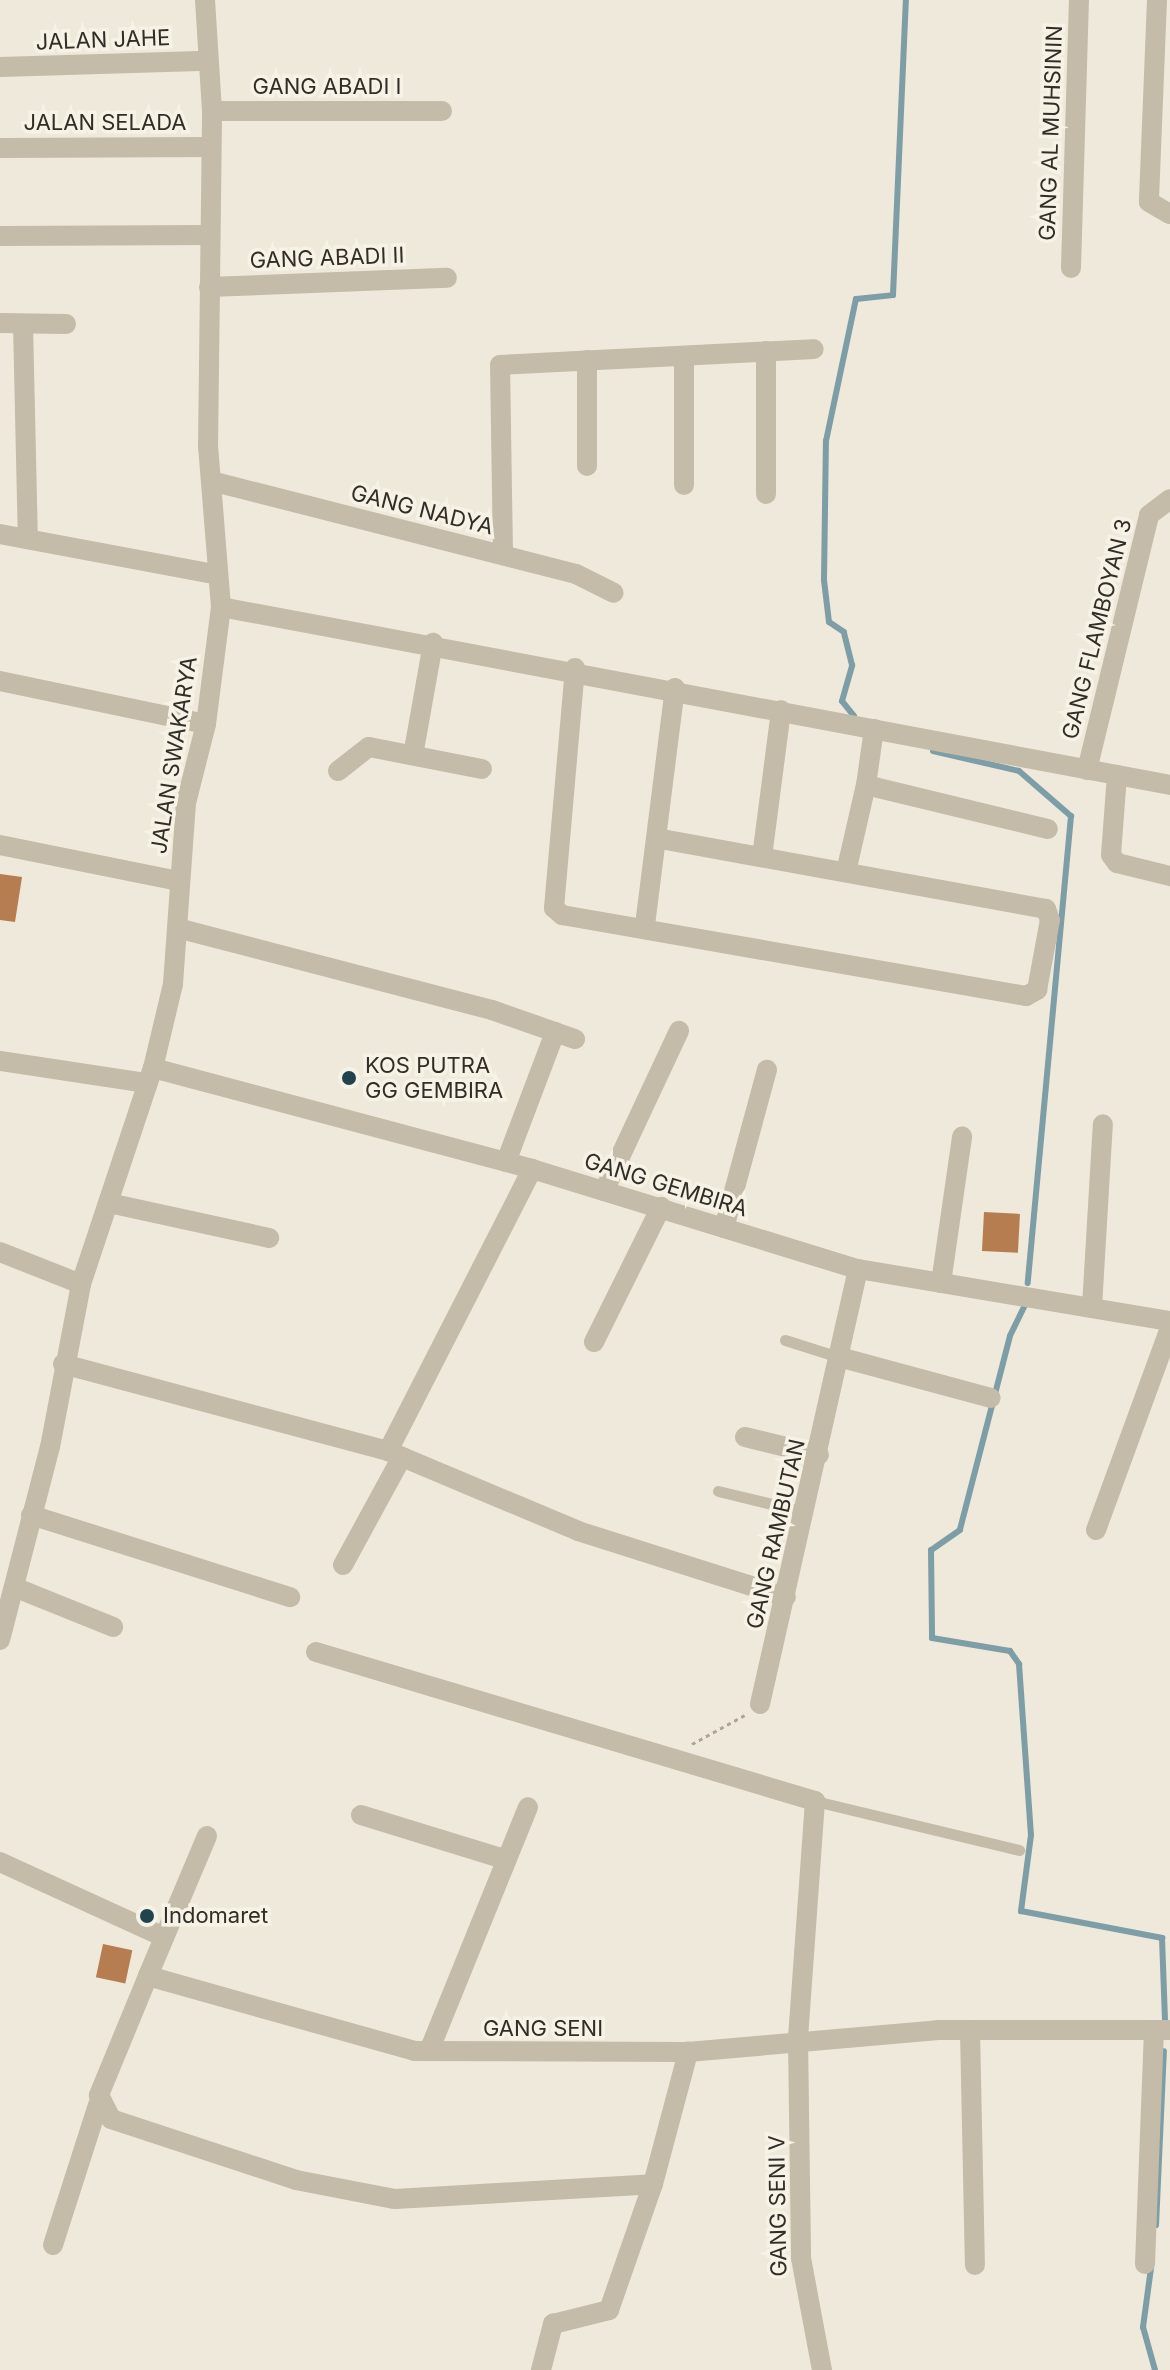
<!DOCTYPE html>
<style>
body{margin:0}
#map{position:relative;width:1170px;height:2370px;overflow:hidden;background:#eee9da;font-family:Inter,sans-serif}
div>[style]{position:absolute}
.stream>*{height:6px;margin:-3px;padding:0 3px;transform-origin:3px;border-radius:3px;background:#7d9da7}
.building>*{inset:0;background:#b67d50;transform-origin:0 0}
.path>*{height:3px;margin-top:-1.5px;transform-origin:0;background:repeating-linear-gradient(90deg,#b0a593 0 4px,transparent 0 8px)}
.lane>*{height:11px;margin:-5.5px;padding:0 5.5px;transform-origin:5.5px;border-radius:5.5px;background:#c4bba8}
.street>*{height:20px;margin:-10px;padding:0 10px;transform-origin:10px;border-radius:10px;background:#c4bba8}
.dots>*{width:22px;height:22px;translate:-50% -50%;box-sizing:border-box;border:4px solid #f6f2e6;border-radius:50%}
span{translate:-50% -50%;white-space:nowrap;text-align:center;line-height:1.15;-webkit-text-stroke:7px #f6f2e6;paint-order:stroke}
.street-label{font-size:22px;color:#322d27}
.poi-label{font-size:22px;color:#322d27}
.left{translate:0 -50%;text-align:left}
</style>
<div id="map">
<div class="stream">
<div style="left:854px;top:716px;width:19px;rotate:-129deg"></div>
<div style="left:842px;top:701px;width:37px;rotate:-74deg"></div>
<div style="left:852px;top:665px;width:34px;rotate:-104deg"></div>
<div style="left:844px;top:632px;width:18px;rotate:-146deg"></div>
<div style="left:829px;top:622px;width:42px;rotate:-96.8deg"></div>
<div style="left:824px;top:580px;width:139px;rotate:-89.2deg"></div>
<div style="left:826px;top:441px;width:145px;rotate:-78.1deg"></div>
<div style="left:856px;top:299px;width:37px;rotate:-6deg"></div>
<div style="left:893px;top:295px;width:295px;rotate:-87.5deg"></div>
<div style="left:933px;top:751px;width:88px;rotate:13.1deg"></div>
<div style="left:1019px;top:771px;width:69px;rotate:40.9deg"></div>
<div style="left:1071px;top:816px;width:469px;rotate:95.3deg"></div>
<div style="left:1025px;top:1305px;width:34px;rotate:116deg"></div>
<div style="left:1010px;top:1336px;width:200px;rotate:104.5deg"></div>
<div style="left:960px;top:1530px;width:35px;rotate:145deg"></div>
<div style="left:931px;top:1550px;width:88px;rotate:89.3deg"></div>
<div style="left:932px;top:1638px;width:79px;rotate:9.5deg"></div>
<div style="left:1010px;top:1651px;width:16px;rotate:55deg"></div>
<div style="left:1019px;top:1664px;width:171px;rotate:86deg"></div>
<div style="left:1031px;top:1835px;width:77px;rotate:97.5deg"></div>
<div style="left:1021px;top:1911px;width:144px;rotate:10.8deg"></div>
<div style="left:1162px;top:1938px;width:83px;rotate:87.9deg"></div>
<div style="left:1156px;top:2225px;width:174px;rotate:-87.4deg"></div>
<div style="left:1151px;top:2268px;width:60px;rotate:97.7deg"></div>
<div style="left:1143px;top:2327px;width:45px;rotate:74.4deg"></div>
</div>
<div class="building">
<div style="clip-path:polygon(0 874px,22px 877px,15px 922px,0 920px)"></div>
<div style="left:984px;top:1212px;width:36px;height:39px;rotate:3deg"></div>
<div style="left:103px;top:1944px;width:30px;height:34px;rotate:12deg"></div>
</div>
<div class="path">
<div style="left:692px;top:1744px;width:60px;rotate:-28.7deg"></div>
</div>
<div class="lane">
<div style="left:785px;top:1340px;width:57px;rotate:17.5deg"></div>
<div style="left:718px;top:1491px;width:89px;rotate:13.6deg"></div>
<div style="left:815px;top:1801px;width:210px;rotate:13.5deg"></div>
</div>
<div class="street">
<div style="left:1157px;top:0;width:202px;rotate:92.3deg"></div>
<div style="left:1149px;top:202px;width:24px;rotate:30deg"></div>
<div style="left:0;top:67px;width:208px;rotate:-1.7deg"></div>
<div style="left:212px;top:111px;width:230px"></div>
<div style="left:0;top:148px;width:211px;rotate:-0.3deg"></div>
<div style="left:0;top:236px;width:208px;rotate:-0.3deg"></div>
<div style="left:1071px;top:268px;width:268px;rotate:-88.3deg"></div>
<div style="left:209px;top:287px;width:238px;rotate:-2.2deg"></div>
<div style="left:0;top:323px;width:66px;rotate:0.9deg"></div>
<div style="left:23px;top:324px;width:215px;rotate:88.7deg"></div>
<div style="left:766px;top:351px;width:143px;rotate:90deg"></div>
<div style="left:684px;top:356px;width:129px;rotate:90deg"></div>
<div style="left:587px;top:466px;width:106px;rotate:-90deg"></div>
<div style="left:215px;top:482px;width:373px;rotate:14.3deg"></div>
<div style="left:576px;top:574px;width:42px;rotate:26.6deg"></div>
<div style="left:0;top:534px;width:218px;rotate:10.6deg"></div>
<div style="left:503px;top:555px;width:190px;rotate:-90.9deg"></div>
<div style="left:500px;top:365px;width:314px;rotate:-2.9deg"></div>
<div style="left:221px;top:607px;width:966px;rotate:10.62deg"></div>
<div style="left:575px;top:668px;width:241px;rotate:95deg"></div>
<div style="left:554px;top:908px;width:11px;rotate:41deg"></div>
<div style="left:562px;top:915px;width:471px;rotate:9.9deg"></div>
<div style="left:1026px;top:996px;width:13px;rotate:-29deg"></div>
<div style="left:1037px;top:990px;width:71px;rotate:-79.5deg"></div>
<div style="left:1050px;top:920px;width:12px;rotate:-110deg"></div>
<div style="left:1046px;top:909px;width:396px;rotate:-169.7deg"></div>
<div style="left:0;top:681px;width:210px;rotate:11.8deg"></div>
<div style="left:874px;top:729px;width:57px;rotate:98.1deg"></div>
<div style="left:866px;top:785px;width:187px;rotate:13.6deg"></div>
<div style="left:414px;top:750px;width:109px;rotate:-79.9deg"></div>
<div style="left:1087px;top:770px;width:262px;rotate:-76.3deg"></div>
<div style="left:1149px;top:515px;width:26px;rotate:-37deg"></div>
<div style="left:338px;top:771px;width:39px;rotate:-38deg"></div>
<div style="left:369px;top:747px;width:115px;rotate:11deg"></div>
<div style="left:1117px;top:775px;width:80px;rotate:94.3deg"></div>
<div style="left:1111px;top:855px;width:10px;rotate:53deg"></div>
<div style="left:1117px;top:863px;width:55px;rotate:13.8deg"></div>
<div style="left:0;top:845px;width:182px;rotate:11.4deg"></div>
<div style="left:762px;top:857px;width:148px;rotate:-82.6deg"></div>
<div style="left:846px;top:872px;width:89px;rotate:-77.1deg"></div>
<div style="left:645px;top:925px;width:239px;rotate:-82.8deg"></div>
<div style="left:181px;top:929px;width:321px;rotate:14.6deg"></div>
<div style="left:492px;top:1010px;width:88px;rotate:19.3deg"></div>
<div style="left:0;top:1061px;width:147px;rotate:8.6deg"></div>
<div style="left:153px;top:1068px;width:392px;rotate:14.9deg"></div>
<div style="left:532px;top:1169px;width:341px;rotate:17.1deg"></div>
<div style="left:858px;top:1269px;width:316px;rotate:9.5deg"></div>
<div style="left:506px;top:1162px;width:139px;rotate:-69.3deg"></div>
<div style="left:604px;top:1191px;width:177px;rotate:-64.9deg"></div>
<div style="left:109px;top:1203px;width:164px;rotate:12.3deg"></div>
<div style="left:724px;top:1228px;width:164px;rotate:-74.8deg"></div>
<div style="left:0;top:1252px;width:87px;rotate:21.6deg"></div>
<div style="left:941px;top:1283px;width:148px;rotate:-81.8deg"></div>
<div style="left:1092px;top:1307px;width:183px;rotate:-86.6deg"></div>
<div style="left:594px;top:1342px;width:151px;rotate:-63.6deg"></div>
<div style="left:839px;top:1357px;width:157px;rotate:15.1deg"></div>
<div style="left:63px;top:1364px;width:336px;rotate:15deg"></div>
<div style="left:388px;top:1451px;width:317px;rotate:-62.9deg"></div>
<div style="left:745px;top:1437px;width:76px;rotate:13.7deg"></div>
<div style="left:388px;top:1451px;width:206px;rotate:22.8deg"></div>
<div style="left:578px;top:1531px;width:218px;rotate:17.6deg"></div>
<div style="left:31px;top:1515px;width:272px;rotate:17.6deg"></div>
<div style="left:1096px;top:1530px;width:215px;rotate:-69.9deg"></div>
<div style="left:343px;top:1565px;width:123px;rotate:-61.4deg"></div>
<div style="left:14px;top:1587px;width:107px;rotate:22deg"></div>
<div style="left:0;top:1640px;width:199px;rotate:-75.5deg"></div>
<div style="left:50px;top:1447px;width:166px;rotate:-79.2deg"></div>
<div style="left:81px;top:1284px;width:228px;rotate:-71.6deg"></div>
<div style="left:153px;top:1068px;width:86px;rotate:-76.6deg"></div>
<div style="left:173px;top:984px;width:181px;rotate:-85.9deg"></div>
<div style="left:186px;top:803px;width:81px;rotate:-75.8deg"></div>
<div style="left:206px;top:724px;width:118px;rotate:-82.7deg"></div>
<div style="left:221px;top:607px;width:161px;rotate:-94.6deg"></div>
<div style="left:208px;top:447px;width:336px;rotate:-89.3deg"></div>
<div style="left:212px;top:111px;width:111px;rotate:-93.6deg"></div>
<div style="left:316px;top:1652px;width:521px;rotate:16.63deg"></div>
<div style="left:815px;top:1801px;width:238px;rotate:94.1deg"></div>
<div style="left:798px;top:2038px;width:220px;rotate:89.2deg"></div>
<div style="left:801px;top:2258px;width:114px;rotate:79.4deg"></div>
<div style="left:760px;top:1704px;width:446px;rotate:-77.3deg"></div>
<div style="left:361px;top:1815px;width:150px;rotate:17.1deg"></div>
<div style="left:207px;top:1836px;width:152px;rotate:112.9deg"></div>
<div style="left:148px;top:1976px;width:276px;rotate:15.7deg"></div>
<div style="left:414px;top:2051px;width:274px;rotate:0.2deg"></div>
<div style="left:688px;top:2052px;width:251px;rotate:-5deg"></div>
<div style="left:938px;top:2030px;width:232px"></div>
<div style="left:0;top:1862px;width:180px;rotate:24.6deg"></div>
<div style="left:148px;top:1976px;width:129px;rotate:112.4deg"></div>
<div style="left:99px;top:2095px;width:27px;rotate:63deg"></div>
<div style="left:111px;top:2119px;width:195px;rotate:18.2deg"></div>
<div style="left:296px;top:2180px;width:101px;rotate:10.9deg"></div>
<div style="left:395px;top:2199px;width:258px;rotate:-3.3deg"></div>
<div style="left:970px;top:2030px;width:235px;rotate:88.8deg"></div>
<div style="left:429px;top:2051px;width:263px;rotate:-67.9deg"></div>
<div style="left:53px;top:2245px;width:147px;rotate:-72.2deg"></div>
<div style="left:1145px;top:2264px;width:234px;rotate:-87.8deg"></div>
<div style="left:541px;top:2370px;width:48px;rotate:-75.4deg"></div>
<div style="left:553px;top:2324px;width:58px;rotate:-14deg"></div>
<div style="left:609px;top:2310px;width:133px;rotate:-70.8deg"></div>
<div style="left:653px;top:2184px;width:137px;rotate:-75.1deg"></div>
</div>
<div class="dots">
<div style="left:349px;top:1078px;background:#22424e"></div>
<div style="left:147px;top:1916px;background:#22424e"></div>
</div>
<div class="street-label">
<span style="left:103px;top:40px;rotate:-2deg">JALAN JAHE</span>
<span style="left:327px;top:87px">GANG ABADI I</span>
<span style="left:105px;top:123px">JALAN SELADA</span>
<span style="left:1051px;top:133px;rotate:-88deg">GANG AL MUHSININ</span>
<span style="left:327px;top:258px;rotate:-2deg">GANG ABADI II</span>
<span style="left:422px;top:510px;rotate:14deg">GANG NADYA</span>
<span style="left:1097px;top:629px;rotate:-76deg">GANG FLAMBOYAN 3</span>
<span style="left:174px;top:755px;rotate:-81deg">JALAN SWAKARYA</span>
<span style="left:666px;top:1185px;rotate:17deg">GANG GEMBIRA</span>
<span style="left:776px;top:1534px;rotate:-77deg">GANG RAMBUTAN</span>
<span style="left:543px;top:2029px">GANG SENI</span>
<span style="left:778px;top:2206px;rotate:-91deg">GANG SENI V</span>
</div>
<div class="poi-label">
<span class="left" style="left:365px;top:1078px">KOS PUTRA<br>GG GEMBIRA</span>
<span class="left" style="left:163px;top:1916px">Indomaret</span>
</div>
</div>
